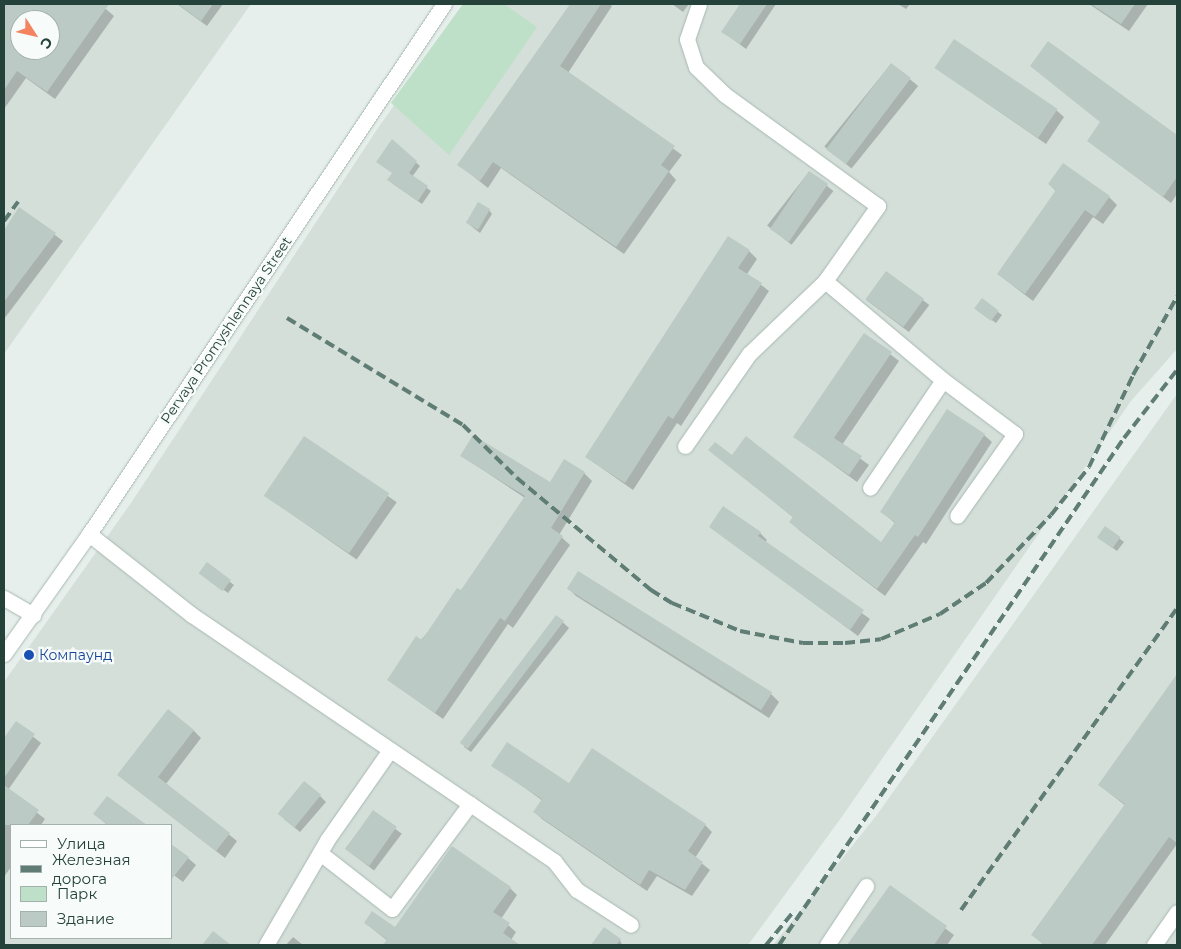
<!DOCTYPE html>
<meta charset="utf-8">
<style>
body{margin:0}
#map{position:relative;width:1181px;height:949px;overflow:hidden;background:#e6efeb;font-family:Montserrat,sans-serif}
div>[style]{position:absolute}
.built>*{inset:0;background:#d4dfda}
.green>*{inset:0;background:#bfe0c8}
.shadow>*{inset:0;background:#0003;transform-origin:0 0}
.building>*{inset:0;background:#bbcac4;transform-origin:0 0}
.roads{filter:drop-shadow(0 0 1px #a8b8b2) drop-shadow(0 0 1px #a8b8b2)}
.minor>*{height:15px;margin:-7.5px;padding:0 7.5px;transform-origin:7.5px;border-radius:7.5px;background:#fff}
.rail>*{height:4px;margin-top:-2px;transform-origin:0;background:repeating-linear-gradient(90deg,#5f7d75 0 10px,transparent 0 15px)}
.dots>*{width:14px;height:14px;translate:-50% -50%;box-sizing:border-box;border:2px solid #f7fbf9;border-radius:50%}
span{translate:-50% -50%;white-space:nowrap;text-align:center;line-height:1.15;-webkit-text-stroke:4.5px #f7fbf9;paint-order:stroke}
.street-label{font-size:14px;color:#24423a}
.transit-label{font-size:14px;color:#164399}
.left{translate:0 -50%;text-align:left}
.frame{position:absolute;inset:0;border:5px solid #24423a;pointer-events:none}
.legend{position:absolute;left:10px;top:824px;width:162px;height:115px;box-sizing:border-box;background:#f7fbf9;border:1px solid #a3b1ad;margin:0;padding:6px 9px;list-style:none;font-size:15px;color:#24423a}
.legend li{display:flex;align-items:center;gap:10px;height:25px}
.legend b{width:25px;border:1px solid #a3b1ad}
.north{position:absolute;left:10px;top:10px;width:50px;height:50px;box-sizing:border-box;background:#f7fbf9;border:1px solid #a3b1ad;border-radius:50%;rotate:125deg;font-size:14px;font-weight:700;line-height:20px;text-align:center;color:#24423a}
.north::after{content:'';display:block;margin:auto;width:18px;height:22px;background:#f4845f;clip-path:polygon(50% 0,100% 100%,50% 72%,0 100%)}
</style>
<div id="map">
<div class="built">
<div style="clip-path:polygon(evenodd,4px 4px,251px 4px,4px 354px,4px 4px,20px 20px,50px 20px,50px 50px,20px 50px,20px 20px)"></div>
<div style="clip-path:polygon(evenodd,466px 4px,1177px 4px,1177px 349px,1131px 401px,841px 818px,748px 945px,4px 945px,4px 682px,131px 503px,378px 128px,466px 4px,11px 825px,171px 825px,171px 938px,11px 938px,11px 825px)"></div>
<div style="clip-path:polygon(1177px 394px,1177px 945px,773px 945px,876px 816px)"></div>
</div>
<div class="green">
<div style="clip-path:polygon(463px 4px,504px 4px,537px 27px,449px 155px,391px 103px)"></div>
</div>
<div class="shadow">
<div style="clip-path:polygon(evenodd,4px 4px,100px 4px,114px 16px,55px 99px,26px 78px,4px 109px,4px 4px,20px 20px,50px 20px,50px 50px,20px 50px,20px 20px)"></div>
<div style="clip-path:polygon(177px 4px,223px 4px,207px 26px)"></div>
<div style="clip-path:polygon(571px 4px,609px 4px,612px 6px,568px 73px,682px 155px,669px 172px,676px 180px,624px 254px,501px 168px,488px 188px,459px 165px)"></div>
<div style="clip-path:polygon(672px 4px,689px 4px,683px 12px)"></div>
<div style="clip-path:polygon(742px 4px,776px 4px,746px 49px,723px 32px)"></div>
<div style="clip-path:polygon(898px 4px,910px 4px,906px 9px)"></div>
<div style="clip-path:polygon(1089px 4px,1148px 4px,1129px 31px)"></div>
<div style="clip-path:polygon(1048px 43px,1177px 137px,1177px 194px,1171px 203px,1088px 141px,1101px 123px)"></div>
<div style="left:891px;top:64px;width:35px;height:106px;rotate:39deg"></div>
<div style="clip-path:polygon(936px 68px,1056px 110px,1064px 117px,1046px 144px)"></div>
<div style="clip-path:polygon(392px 141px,420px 166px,412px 177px,431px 191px,422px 204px,393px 184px)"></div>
<div style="left:809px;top:172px;width:31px;height:68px;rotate:38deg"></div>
<div style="clip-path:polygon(1049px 184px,1109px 197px,1117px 205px,1103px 224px,1093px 217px,1033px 301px,998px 274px,1057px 192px)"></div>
<div style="clip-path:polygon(20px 209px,63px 241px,4px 319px,4px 232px)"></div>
<div style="clip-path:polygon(489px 210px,492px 214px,480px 233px,466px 222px)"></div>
<div style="clip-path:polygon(749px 251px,757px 259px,747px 274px,769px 291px,681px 426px,677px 423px,633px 490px,586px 457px)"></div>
<div style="left:887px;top:273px;width:53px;height:34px;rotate:37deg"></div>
<div style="clip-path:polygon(982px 300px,1002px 315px,996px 323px,979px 311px)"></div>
<div style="clip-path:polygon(864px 334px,899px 361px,842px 445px,869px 465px,857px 482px,795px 437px)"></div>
<div style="clip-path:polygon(984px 435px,992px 442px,926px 544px,923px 542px,885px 596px,799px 530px,791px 522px,794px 518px,710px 450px,732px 457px,881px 544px,896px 524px,882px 512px)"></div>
<div style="left:305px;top:438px;width:112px;height:70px;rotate:35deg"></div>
<div style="clip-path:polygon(462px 456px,550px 484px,584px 473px,592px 481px,559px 535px,570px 545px,513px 628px,508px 624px,443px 719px,388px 680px,461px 592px,525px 498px)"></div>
<div style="clip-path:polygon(711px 527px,760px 533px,767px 540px,765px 543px,870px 619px,858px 636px)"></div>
<div style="clip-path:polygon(1106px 528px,1124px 542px,1117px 551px,1103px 541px)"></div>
<div style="clip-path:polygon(207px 564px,234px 585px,228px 593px,205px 576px)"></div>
<div style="clip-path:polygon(579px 572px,771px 694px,779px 702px,769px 718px,576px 596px,569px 589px)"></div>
<div style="clip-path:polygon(556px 616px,569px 628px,471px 752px,464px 747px)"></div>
<div style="clip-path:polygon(1177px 676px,1177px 844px,1105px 945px,1044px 945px,1033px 935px,1126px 806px,1099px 785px)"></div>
<div style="clip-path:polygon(16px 723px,41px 743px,8px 790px,45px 819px,41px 825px,11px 825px,11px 867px,4px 877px,4px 740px)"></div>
<div style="clip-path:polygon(193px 730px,201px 738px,166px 784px,237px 841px,225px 858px,127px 782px)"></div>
<div style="clip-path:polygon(493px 765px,705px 825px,712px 832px,695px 858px,710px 870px,692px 896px,657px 876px,647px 891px,542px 819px,535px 812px,543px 801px)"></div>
<div style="clip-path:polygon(320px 796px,326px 802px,300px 832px,284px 819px)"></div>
<div style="clip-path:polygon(107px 797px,145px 825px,107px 825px,95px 814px)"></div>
<div style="left:373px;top:812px;width:36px;height:46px;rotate:37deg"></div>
<div style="clip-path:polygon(188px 858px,196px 865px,183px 882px,171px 873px)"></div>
<div style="clip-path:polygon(890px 887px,954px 935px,947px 945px,848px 945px)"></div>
<div style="clip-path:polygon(510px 888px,517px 895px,501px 919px,516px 932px,511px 940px,518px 945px,384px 945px,388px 941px,365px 923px,396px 929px)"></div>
<div style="clip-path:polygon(604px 929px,620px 940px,622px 945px,593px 945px)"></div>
<div style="clip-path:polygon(293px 937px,303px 945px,286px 945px)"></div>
</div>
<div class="building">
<div style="clip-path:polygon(evenodd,4px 4px,109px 4px,47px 92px,17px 71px,4px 90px,4px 4px,20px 20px,50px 20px,50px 50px,20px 50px,20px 20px)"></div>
<div style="clip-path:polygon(178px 4px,213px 4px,201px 21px)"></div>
<div style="clip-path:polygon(570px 4px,601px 4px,560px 66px,675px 146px,661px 165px,669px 171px,616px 247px,493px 162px,480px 181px,457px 165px)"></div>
<div style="clip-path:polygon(740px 4px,767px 4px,740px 44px,721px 32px)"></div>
<div style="clip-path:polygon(1091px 4px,1135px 4px,1121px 24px)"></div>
<div style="left:954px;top:39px;width:125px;height:35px;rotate:34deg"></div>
<div style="clip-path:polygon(1048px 41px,1177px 135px,1177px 177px,1163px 197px,1087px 141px,1100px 122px,1030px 66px)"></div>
<div style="left:891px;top:63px;width:25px;height:108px;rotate:37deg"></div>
<div style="clip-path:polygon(392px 139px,417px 161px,409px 173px,428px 186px,418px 201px,387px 180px,392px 173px,376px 162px)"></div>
<div style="clip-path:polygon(1063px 163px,1110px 196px,1095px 217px,1085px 210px,1025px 294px,997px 274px,1056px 190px,1048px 184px)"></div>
<div style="left:809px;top:171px;width:23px;height:70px;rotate:34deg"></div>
<div style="left:478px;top:202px;width:14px;height:24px;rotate:30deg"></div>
<div style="clip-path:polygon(19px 207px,56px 233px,4px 302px,4px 230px)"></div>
<div style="clip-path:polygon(728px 236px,750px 250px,738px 268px,762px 283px,673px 419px,668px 416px,625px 483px,585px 457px)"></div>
<div style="left:886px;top:271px;width:47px;height:35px;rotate:36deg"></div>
<div style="left:982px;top:298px;width:21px;height:13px;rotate:37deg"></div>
<div style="clip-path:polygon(864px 333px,892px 352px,834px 438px,862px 456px,849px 475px,793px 437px)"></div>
<div style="clip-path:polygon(947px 409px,985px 434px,918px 537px,915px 535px,877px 589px,789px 522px,793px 517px,708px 450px,715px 442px,732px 455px,746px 436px,881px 542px,895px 522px,880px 512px)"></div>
<div style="clip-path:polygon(473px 435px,550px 482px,564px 459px,585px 472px,551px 528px,563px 536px,505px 621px,500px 618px,435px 713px,387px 680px,416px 636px,422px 640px,457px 588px,461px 590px,525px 496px,460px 456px)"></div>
<div style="left:304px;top:436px;width:103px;height:72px;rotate:34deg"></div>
<div style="clip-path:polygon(723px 506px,761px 532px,758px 536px,864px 610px,850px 630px,709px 527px)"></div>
<div style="left:1105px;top:526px;width:19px;height:14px;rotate:35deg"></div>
<div style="left:207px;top:562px;width:30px;height:14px;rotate:37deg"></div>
<div style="left:578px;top:571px;width:229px;height:21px;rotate:32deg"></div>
<div style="left:556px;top:615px;width:10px;height:160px;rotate:37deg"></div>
<div style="clip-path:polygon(1177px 674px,1177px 843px,1169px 837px,1092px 945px,1045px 945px,1031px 935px,1125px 804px,1098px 785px)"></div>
<div style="clip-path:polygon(168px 709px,194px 730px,158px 777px,230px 833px,216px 851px,117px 775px)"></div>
<div style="clip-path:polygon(16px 721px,35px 734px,4px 778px,4px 738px)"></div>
<div style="clip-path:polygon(507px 742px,569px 783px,592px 748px,706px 824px,688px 851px,703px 862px,685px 890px,649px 870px,640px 885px,533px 812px,542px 799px,491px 766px)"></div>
<div style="left:304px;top:781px;width:22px;height:42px;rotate:39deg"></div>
<div style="clip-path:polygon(4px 785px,39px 810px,28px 825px,4px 825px)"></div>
<div style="clip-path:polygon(107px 796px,147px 825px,108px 825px,93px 814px)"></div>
<div style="left:373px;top:810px;width:29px;height:48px;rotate:35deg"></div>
<div style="clip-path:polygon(171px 844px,189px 857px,171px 880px)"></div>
<div style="clip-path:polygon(452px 846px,511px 887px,493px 912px,510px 923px,503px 933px,520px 945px,383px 945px,387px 939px,364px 923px,372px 911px,395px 927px)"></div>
<div style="clip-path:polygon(890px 885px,947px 926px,934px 945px,847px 945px)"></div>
<div style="clip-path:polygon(604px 927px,621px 939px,616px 945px,591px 945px)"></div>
<div style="clip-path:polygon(213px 931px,231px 945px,202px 945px)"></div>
</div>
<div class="roads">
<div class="minor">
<div style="left:825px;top:281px;width:154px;rotate:40deg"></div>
<div style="left:943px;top:380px;width:130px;rotate:124.1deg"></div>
<div style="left:943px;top:380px;width:90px;rotate:36.9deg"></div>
<div style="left:1015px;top:434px;width:100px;rotate:125.3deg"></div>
<div style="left:685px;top:446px;width:112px;rotate:-55.2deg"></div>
<div style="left:749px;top:354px;width:105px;rotate:-43.8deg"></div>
<div style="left:825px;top:281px;width:92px;rotate:-54.8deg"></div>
<div style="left:878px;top:206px;width:190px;rotate:-144deg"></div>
<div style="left:724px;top:94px;width:39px;rotate:-136deg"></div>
<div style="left:696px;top:67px;width:29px;rotate:-108deg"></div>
<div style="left:687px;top:39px;width:37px;rotate:-71deg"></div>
<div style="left:89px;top:534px;width:131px;rotate:38.2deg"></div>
<div style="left:192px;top:615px;width:438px;rotate:34.2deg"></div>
<div style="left:554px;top:861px;width:37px;rotate:52deg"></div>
<div style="left:577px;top:890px;width:64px;rotate:32.9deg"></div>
<div style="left:4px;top:598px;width:34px;rotate:30deg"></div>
<div style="left:4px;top:654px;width:147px;rotate:-54.7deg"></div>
<div style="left:89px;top:534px;width:638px;rotate:-56.19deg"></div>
<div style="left:320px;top:853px;width:91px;rotate:37.9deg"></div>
<div style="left:392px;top:909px;width:131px;rotate:-53.4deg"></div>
<div style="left:266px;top:945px;width:121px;rotate:-59.8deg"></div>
<div style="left:327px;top:840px;width:110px;rotate:-55deg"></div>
<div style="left:827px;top:945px;width:71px;rotate:-56.5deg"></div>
<div style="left:1154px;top:945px;width:40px;rotate:-55.1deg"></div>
</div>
</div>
<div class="rail">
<div style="left:4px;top:221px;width:24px;rotate:-54deg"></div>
<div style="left:287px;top:318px;width:206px;rotate:31.3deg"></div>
<div style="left:463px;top:425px;width:76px;rotate:44.5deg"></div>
<div style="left:517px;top:478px;width:175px;rotate:39.9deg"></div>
<div style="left:651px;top:590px;width:25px;rotate:32deg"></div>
<div style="left:672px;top:603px;width:74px;rotate:22.4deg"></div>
<div style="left:740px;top:631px;width:64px;rotate:10.8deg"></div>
<div style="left:803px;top:643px;width:42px"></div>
<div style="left:845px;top:643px;width:36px;rotate:-6deg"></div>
<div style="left:881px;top:639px;width:64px;rotate:-23deg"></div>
<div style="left:940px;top:614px;width:55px;rotate:-34deg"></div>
<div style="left:986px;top:583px;width:94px;rotate:-46.3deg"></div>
<div style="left:1051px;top:515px;width:61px;rotate:-51.6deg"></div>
<div style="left:1089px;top:467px;width:102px;rotate:-64.4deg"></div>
<div style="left:1133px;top:375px;width:90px;rotate:-60.6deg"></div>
<div style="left:961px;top:910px;width:371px;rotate:-54.4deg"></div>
<div style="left:766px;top:945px;width:45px;rotate:-50.4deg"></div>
<div style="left:779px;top:945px;width:613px;rotate:-55.77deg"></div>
<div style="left:1124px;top:438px;width:86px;rotate:-52.1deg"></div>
</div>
<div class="dots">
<div style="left:29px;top:655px;background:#1a4fb4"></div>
</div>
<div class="street-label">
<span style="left:226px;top:330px;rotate:-56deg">Pervaya Promyshlennaya Street</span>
</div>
<div class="transit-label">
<span class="left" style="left:39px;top:655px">Компаунд</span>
</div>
<div class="frame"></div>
<ul class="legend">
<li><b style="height:6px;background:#fff"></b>Улица</li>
<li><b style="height:6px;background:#5f7d75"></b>Железная дорога</li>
<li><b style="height:14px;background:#bfe0c8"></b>Парк</li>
<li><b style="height:14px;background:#bbcac4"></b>Здание</li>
</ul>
<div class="north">С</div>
</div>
